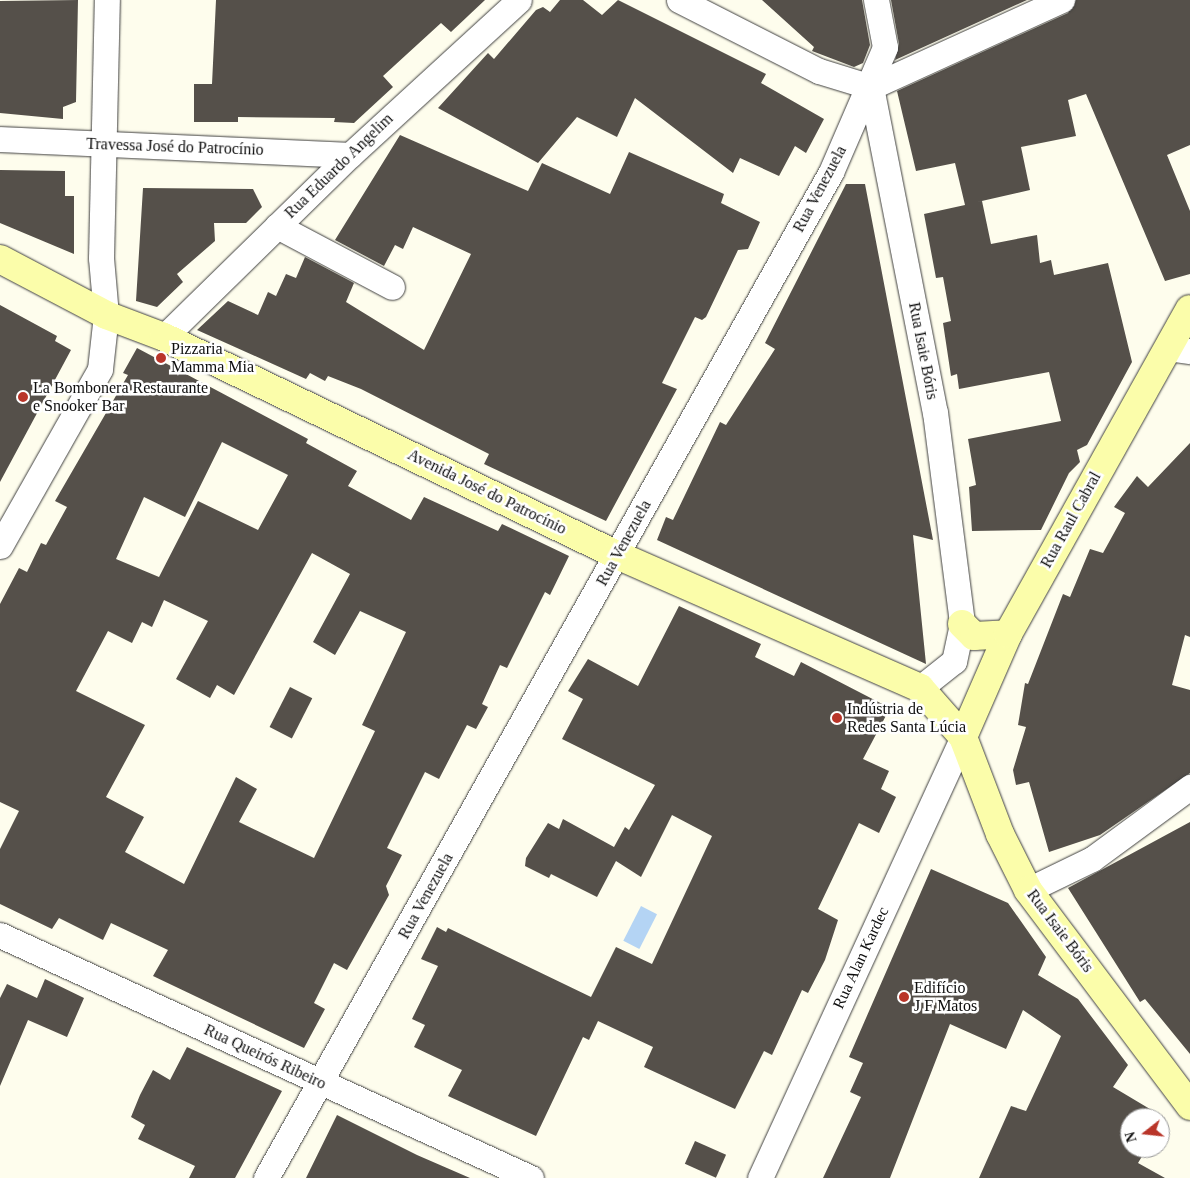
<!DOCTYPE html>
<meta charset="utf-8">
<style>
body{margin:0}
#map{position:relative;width:1190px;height:1178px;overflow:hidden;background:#fefded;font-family:"Times New Roman",serif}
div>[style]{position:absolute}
.water>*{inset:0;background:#b4d4f4;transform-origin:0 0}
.building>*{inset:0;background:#55504a;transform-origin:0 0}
.roads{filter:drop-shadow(0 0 1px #404040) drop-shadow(0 0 1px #404040)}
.street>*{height:25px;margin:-12.5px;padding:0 12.5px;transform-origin:12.5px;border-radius:12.5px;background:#fff}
.secondary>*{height:28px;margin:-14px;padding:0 14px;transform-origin:14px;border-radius:14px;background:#fbfdaa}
.dots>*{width:14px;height:14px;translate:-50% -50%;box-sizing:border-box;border:2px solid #fff;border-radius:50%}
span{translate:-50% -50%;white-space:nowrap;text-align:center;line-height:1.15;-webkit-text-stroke:5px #fff;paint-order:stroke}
.street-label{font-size:16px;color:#0d0d0d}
.poi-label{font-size:16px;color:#0d0d0d}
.left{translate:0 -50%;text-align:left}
.north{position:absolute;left:1120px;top:1108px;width:50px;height:50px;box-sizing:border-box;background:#fff;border:1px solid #9e9e9e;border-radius:50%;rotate:254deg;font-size:14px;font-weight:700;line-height:20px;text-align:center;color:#0d0d0d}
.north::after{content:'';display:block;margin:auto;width:18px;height:22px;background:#b93529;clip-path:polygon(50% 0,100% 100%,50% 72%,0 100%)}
</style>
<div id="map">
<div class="water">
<div style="left:641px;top:906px;width:18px;height:39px;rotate:27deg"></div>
</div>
<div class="building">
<div style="clip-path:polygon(78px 0,76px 102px,63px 107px,63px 119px,0 113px,0 1px)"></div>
<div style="clip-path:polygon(216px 0,485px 0,451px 32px,441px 23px,383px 76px,393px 87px,354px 123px,334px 122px,335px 118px,238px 117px,238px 122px,194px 122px,194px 84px,212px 84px)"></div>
<div style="clip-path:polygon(560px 0,583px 0,602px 15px,618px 0,766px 74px,761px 83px,824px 119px,806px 153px,795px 146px,779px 176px,740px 158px,733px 173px,635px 98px,617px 137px,577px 117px,538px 163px,438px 108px,488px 53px,494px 59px,536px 10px,543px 7px,550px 12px)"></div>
<div style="clip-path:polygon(762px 0,862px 0,870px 45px,863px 63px,854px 67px,812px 51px,814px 47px)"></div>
<div style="clip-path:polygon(891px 0,1027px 0,895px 60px,899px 44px)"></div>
<div style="clip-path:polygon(1076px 0,1190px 0,1190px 145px,1167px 155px,1190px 211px,1190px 274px,1165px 281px,1086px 94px,1068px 100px,1076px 136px,1021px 147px,1030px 190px,973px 203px,982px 201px,991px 244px,1037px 235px,1040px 263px,1051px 260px,1054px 275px,1108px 263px,1132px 362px,1087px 445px,1077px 450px,1080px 462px,1069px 473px,1041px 530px,972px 531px,969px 487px,976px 485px,968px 439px,1061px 421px,1049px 372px,959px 389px,957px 374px,951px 376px,943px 323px,951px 321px,943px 277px,936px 278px,924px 214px,965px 205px,955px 163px,916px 171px,897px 91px,1068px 13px)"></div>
<div style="clip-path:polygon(400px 135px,528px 191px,542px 163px,610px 194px,629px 152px,724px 194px,721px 203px,760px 222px,748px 249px,738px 250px,706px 317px,702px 320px,695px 317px,662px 383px,677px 389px,606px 521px,484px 464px,489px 454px,361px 389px,328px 376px,325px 381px,310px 373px,306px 379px,197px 330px,228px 301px,258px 315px,268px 292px,276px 296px,286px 274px,296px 278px,305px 257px,354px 283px,346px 302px,424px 350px,471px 254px,413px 227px,403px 249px,395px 245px,384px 266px,335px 240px)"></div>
<div style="clip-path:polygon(0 170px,65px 171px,65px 196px,74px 196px,74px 254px,0 223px)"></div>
<div style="clip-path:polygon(846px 184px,865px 184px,933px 540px,913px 535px,926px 664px,657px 540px,666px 517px,673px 520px,720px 422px,726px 425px,775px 349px,765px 343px)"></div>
<div style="clip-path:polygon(143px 188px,253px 189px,262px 207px,246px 223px,214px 223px,215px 241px,177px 274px,183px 282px,157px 307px,136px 301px)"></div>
<div style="clip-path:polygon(0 305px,57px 336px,55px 341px,71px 350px,0 482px)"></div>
<div style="clip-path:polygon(evenodd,137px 348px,308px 439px,306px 443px,357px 471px,348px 486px,411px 520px,424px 497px,498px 531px,502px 524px,569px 556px,550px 595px,545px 592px,507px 668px,500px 665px,482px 704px,488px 707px,476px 729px,467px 725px,439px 779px,425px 772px,387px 848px,402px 855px,386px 886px,389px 895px,347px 970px,334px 963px,314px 1003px,325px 1009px,304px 1048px,153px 976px,168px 950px,111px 923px,103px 940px,59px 918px,52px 929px,0 904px,0 849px,19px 811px,0 802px,0 604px,19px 568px,27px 572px,41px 543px,46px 545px,67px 507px,55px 501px,128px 375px,123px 373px,137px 348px,222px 442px,288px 475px,258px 530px,198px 501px,159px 577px,116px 559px,144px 497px,185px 517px,222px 442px,137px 348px,312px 553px,350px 574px,313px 642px,335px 655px,360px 611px,406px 632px,362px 725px,375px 731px,314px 858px,239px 822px,257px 789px,236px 777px,184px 884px,125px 852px,144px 817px,106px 797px,145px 725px,76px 691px,108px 631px,132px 643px,142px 622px,152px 627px,164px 600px,208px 621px,176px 679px,210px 698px,217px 685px,234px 695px,312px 553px)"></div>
<div style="clip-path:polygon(1190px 443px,1190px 637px,1185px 635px,1172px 685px,1190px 690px,1190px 773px,1100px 835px,1049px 852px,1029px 782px,1016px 785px,1013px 770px,1026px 727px,1018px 725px,1025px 683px,1028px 684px,1063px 594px,1070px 597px,1090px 549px,1103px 553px,1125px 513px,1114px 507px,1137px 476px,1148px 487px)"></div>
<div style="clip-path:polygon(679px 606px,761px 644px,755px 657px,794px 676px,801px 662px,890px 708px,863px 759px,889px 771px,881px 789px,896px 797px,879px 833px,859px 823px,818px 909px,838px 920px,825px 960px,808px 993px,802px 990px,772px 1055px,764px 1051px,735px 1109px,644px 1067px,653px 1047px,598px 1021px,589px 1040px,583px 1037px,536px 1136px,448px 1096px,462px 1070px,414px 1047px,425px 1025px,412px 1019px,438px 966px,421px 959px,437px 927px,446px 932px,448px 928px,591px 997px,616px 947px,652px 964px,712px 836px,672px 815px,641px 877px,616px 861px,597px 897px,551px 874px,549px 878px,525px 866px,526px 858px,548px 823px,559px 829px,563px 819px,614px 847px,625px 827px,629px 830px,655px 785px,562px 739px,583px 699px,568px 691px,588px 659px,638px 686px)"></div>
<div style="left:290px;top:687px;width:25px;height:45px;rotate:27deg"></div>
<div style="clip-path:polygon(1190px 822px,1190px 1054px,1145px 999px,1140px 1002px,1068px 888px)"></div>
<div style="clip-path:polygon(931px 869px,1008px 903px,1046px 957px,1038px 975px,1078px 999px,1128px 1065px,1113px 1087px,1165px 1118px,1160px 1127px,1160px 1118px,1130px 1118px,1130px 1148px,1147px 1148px,1138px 1163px,1165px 1178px,979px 1178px,1011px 1106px,1026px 1111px,1061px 1036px,1023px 1010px,1006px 1049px,950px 1024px,890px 1178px,823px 1178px,861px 1097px,850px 1092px,863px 1063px,849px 1057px)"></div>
<div style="clip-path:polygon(45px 979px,84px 998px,67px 1037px,28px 1020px,0 1086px,0 998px,7px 984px,37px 998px)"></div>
<div style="clip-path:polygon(187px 1047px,282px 1091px,235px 1178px,189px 1178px,195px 1166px,138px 1139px,145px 1125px,131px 1117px,140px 1095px,153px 1070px,170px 1080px)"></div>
<div style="clip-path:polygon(337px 1115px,417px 1155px,470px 1178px,306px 1178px)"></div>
<div style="left:695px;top:1141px;width:34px;height:25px;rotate:24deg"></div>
</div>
<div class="roads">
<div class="street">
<div style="left:679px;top:0;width:157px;rotate:26.9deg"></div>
<div style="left:819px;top:71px;width:54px;rotate:17.1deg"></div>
<div style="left:871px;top:87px;width:331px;rotate:78.9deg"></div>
<div style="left:935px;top:412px;width:214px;rotate:82.7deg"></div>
<div style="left:962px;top:624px;width:38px;rotate:102deg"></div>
<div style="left:954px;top:661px;width:43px;rotate:141.5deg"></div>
<div style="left:871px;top:87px;width:210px;rotate:-24.5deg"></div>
<div style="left:0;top:139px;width:350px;rotate:2.6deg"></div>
<div style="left:277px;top:226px;width:130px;rotate:27.9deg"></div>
<div style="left:164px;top:337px;width:260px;rotate:-44.4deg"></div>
<div style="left:350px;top:155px;width:229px;rotate:-42.5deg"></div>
<div style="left:1168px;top:348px;width:22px;rotate:8deg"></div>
<div style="left:0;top:546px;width:203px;rotate:-60.5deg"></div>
<div style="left:100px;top:369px;width:54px;rotate:-83.7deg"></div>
<div style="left:106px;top:315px;width:57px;rotate:-95deg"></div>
<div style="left:101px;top:258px;width:258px;rotate:-88.7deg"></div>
<div style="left:1028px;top:890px;width:71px;rotate:-25.8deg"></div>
<div style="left:1092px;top:859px;width:122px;rotate:-36.3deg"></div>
<div style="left:0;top:935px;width:584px;rotate:24.59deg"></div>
<div style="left:266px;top:1178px;width:1154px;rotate:-60.68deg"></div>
<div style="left:831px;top:172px;width:136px;rotate:-66.6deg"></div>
<div style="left:885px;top:47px;width:48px;rotate:-100.8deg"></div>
<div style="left:760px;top:1178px;width:485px;rotate:-65.3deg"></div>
</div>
<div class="secondary">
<div style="left:0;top:259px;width:120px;rotate:27.8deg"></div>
<div style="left:106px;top:315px;width:62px;rotate:20.8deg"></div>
<div style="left:164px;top:337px;width:503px;rotate:25.7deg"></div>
<div style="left:617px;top:555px;width:331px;rotate:23.7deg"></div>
<div style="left:920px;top:688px;width:65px;rotate:48.7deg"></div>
<div style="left:963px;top:737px;width:104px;rotate:69.1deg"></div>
<div style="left:1000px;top:834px;width:63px;rotate:63.4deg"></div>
<div style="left:1028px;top:890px;width:270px;rotate:53.1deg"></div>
<div style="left:962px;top:624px;width:17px;rotate:45deg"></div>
<div style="left:974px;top:636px;width:34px;rotate:-3deg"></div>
<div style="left:963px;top:737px;width:112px;rotate:-66.4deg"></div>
<div style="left:1008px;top:634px;width:372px;rotate:-60.8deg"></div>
</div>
</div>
<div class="dots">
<div style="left:161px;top:358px;background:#b93529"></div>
<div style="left:23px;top:397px;background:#b93529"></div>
<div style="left:837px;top:718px;background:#b93529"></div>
<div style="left:904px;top:997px;background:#b93529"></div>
</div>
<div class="street-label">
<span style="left:175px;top:147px;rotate:2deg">Travessa José do Patrocínio</span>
<span style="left:339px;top:166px;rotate:-44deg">Rua Eduardo Angelim</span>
<span style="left:820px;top:189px;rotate:-62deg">Rua Venezuela</span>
<span style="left:923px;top:351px;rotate:79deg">Rua Isaie Bóris</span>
<span style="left:487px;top:492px;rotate:26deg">Avenida José do Patrocínio</span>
<span style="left:1071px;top:520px;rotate:-61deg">Rua Raul Cabral</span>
<span style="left:624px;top:543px;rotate:-61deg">Rua Venezuela</span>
<span style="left:426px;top:896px;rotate:-61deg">Rua Venezuela</span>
<span style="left:1060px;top:931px;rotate:53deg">Rua Isaie Bóris</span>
<span style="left:861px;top:958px;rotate:-65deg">Rua Alan Kardec</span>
<span style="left:265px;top:1057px;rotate:25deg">Rua Queirós Ribeiro</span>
</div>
<div class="poi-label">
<span class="left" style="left:171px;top:358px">Pizzaria<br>Mamma Mia</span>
<span class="left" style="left:33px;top:397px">La Bombonera Restaurante<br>e Snooker Bar</span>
<span class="left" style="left:847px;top:718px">Indústria de<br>Redes Santa Lúcia</span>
<span class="left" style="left:914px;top:997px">Edifício<br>J F Matos</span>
</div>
<div class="north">N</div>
</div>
